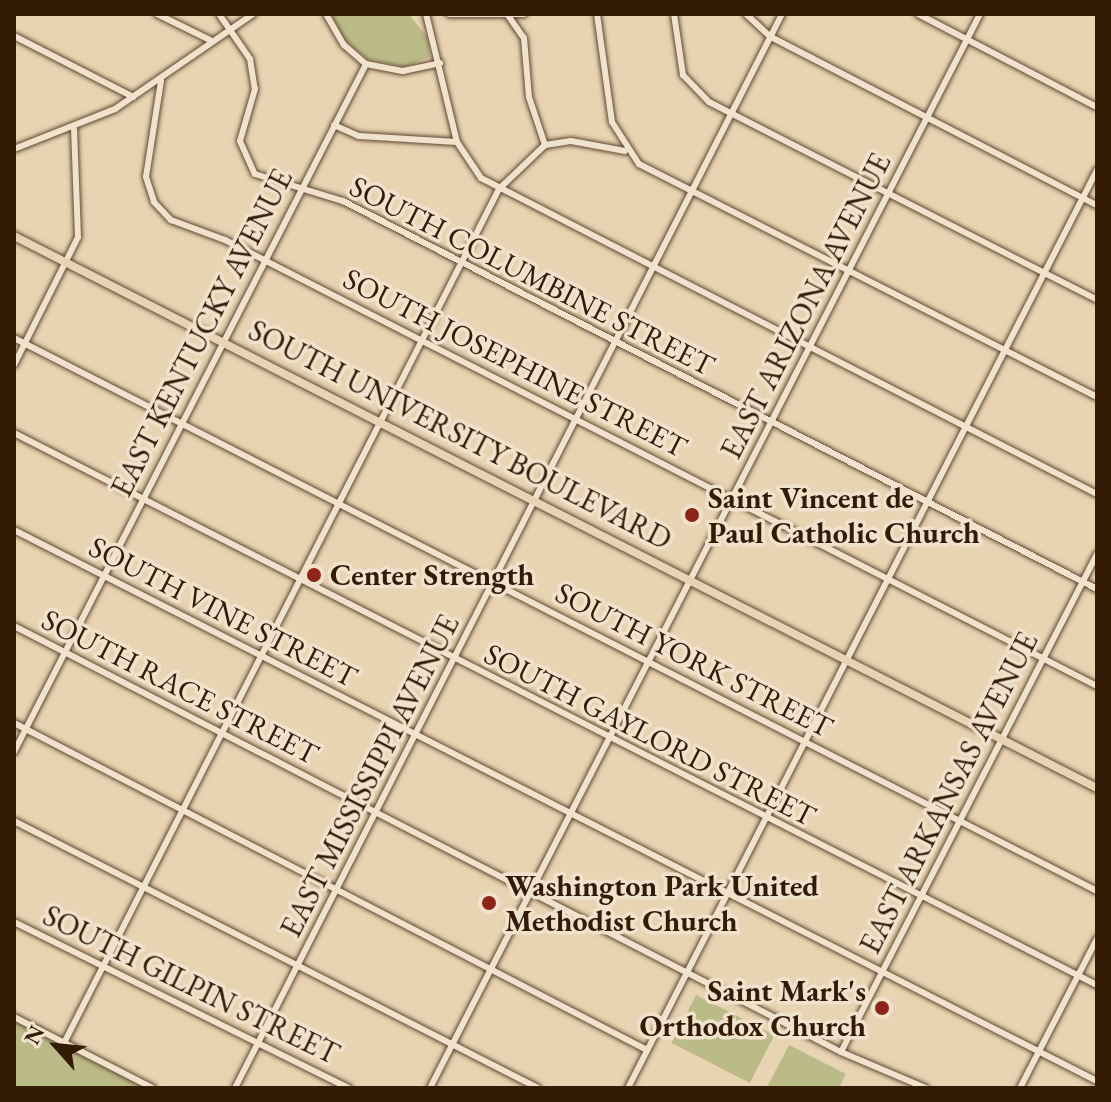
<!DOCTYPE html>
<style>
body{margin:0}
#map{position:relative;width:1111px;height:1102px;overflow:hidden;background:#e8d3b2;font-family:"EB Garamond",serif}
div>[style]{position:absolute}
.green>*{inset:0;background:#bb8;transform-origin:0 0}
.roads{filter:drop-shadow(0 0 2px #604931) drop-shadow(0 0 2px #604931)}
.minor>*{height:6px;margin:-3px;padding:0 3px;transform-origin:3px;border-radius:3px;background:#f0e2cd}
.major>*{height:8px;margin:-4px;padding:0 4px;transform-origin:4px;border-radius:4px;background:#e8d3b2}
.dots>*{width:22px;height:22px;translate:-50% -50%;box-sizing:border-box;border:4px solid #f0e2cd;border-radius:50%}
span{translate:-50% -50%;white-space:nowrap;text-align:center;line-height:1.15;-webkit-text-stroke:7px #f0e2cd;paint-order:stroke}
.street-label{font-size:30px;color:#331b06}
.poi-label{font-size:30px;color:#331b06;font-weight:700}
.left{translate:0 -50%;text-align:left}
.right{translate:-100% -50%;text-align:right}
.frame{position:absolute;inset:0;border:16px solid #331b06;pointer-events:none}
.north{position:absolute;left:16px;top:1006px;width:80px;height:80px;-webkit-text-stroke:6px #f0e2cd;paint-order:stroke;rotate:297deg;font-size:22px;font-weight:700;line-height:32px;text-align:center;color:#331b06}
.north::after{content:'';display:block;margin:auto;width:28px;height:36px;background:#331b06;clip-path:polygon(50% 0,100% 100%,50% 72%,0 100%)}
</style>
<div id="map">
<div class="green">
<div style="clip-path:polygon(332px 14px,409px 14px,427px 37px,430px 57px,404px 67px,368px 59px,343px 39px)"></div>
<div style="left:696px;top:995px;width:88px;height:54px;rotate:27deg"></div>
<div style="clip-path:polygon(14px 1021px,146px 1088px,14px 1088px)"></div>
<div style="clip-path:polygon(789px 1045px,846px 1074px,839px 1088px,767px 1087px)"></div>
</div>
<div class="roads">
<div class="minor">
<div style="left:157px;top:14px;width:59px;rotate:26.1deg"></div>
<div style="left:219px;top:14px;width:55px;rotate:55.4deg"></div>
<div style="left:250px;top:59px;width:30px;rotate:81deg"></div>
<div style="left:255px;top:89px;width:54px;rotate:106.1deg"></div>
<div style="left:240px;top:141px;width:36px;rotate:66deg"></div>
<div style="left:255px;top:174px;width:92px;rotate:17.1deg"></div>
<div style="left:343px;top:201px;width:848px;rotate:27.23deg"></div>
<div style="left:326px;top:14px;width:36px;rotate:60deg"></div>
<div style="left:344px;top:45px;width:29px;rotate:41deg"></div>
<div style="left:366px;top:64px;width:38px;rotate:11deg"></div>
<div style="left:403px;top:71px;width:38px;rotate:-12deg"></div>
<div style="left:426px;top:14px;width:132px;rotate:76.4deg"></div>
<div style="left:457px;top:142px;width:43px;rotate:56.3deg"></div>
<div style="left:481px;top:178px;width:692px;rotate:27.16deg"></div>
<div style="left:449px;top:14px;width:75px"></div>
<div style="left:507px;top:14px;width:29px;rotate:55deg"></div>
<div style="left:524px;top:38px;width:59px;rotate:85.2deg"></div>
<div style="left:529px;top:97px;width:51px;rotate:71.6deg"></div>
<div style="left:597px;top:14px;width:109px;rotate:82.1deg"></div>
<div style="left:612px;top:122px;width:50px;rotate:57.3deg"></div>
<div style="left:639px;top:164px;width:514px;rotate:26.96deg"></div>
<div style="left:674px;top:14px;width:62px;rotate:81.6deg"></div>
<div style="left:683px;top:75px;width:37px;rotate:46deg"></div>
<div style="left:709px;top:102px;width:436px;rotate:27deg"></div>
<div style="left:746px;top:14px;width:34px;rotate:43deg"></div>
<div style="left:771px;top:37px;width:367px;rotate:27.3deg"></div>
<div style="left:918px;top:14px;width:202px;rotate:27.5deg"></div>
<div style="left:14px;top:36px;width:134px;rotate:27.1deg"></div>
<div style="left:161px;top:81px;width:97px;rotate:98.9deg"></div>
<div style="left:146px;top:177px;width:26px;rotate:72deg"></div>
<div style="left:154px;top:202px;width:25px;rotate:47deg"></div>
<div style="left:171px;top:220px;width:58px;rotate:20.3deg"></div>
<div style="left:225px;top:240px;width:979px;rotate:27.09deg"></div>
<div style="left:334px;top:125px;width:27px;rotate:24deg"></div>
<div style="left:359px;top:136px;width:98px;rotate:3.5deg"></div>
<div style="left:14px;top:149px;width:109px;rotate:-21.6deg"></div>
<div style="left:115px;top:109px;width:168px;rotate:-34.5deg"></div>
<div style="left:14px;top:338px;width:1216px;rotate:27.05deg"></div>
<div style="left:14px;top:365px;width:143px;rotate:-63.4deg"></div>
<div style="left:78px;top:237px;width:108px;rotate:-92.1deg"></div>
<div style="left:14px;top:433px;width:1216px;rotate:27.01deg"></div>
<div style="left:14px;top:530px;width:1215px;rotate:26.97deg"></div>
<div style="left:14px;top:626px;width:930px;rotate:27.25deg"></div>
<div style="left:841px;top:1052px;width:92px;rotate:23deg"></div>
<div style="left:14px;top:723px;width:712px;rotate:27.32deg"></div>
<div style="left:14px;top:752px;width:773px;rotate:-62.9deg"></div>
<div style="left:14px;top:821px;width:588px;rotate:27deg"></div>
<div style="left:14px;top:922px;width:374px;rotate:26.4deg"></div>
<div style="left:14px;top:1017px;width:156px;rotate:27.1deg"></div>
<div style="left:64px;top:1043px;width:958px;rotate:-63.01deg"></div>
<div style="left:499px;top:189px;width:64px;rotate:-43.7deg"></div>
<div style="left:545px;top:145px;width:26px;rotate:-9deg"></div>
<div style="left:571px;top:141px;width:55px;rotate:10.5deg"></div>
<div style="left:841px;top:1052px;width:560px;rotate:-62.79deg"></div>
<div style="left:235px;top:1088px;width:1205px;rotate:-63.01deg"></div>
<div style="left:430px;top:1088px;width:1207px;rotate:-62.88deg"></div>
<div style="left:628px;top:1088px;width:1031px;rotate:-62.94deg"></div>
<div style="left:1020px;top:1088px;width:168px;rotate:-62.7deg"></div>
</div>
<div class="major">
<div style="left:14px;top:236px;width:1216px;rotate:27.01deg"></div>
</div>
</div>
<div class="dots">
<div style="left:692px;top:515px;background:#8f2418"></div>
<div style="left:314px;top:575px;background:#8f2418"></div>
<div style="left:489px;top:903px;background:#8f2418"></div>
<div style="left:882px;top:1008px;background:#8f2418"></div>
</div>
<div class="street-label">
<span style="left:532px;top:276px;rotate:27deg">SOUTH COLUMBINE STREET</span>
<span style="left:806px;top:306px;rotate:-63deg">EAST ARIZONA AVENUE</span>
<span style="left:202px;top:333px;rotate:-63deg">EAST KENTUCKY AVENUE</span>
<span style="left:515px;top:363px;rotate:27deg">SOUTH JOSEPHINE STREET</span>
<span style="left:460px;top:435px;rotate:27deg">SOUTH UNIVERSITY BOULEVARD</span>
<span style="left:223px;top:612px;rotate:27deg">SOUTH VINE STREET</span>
<span style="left:694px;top:660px;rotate:27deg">SOUTH YORK STREET</span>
<span style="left:180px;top:687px;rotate:27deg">SOUTH RACE STREET</span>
<span style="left:650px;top:735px;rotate:27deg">SOUTH GAYLORD STREET</span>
<span style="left:370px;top:776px;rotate:-63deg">EAST MISSISSIPPI AVENUE</span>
<span style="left:949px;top:793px;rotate:-63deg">EAST ARKANSAS AVENUE</span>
<span style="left:191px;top:985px;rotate:26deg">SOUTH GILPIN STREET</span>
</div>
<div class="poi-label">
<span class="left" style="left:708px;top:515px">Saint Vincent de<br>Paul Catholic Church</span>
<span class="left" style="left:330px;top:575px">Center Strength</span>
<span class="left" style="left:505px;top:903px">Washington Park United<br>Methodist Church</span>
<span class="right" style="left:866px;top:1008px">Saint Mark's<br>Orthodox Church</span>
</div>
<div class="frame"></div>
<div class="north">N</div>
</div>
